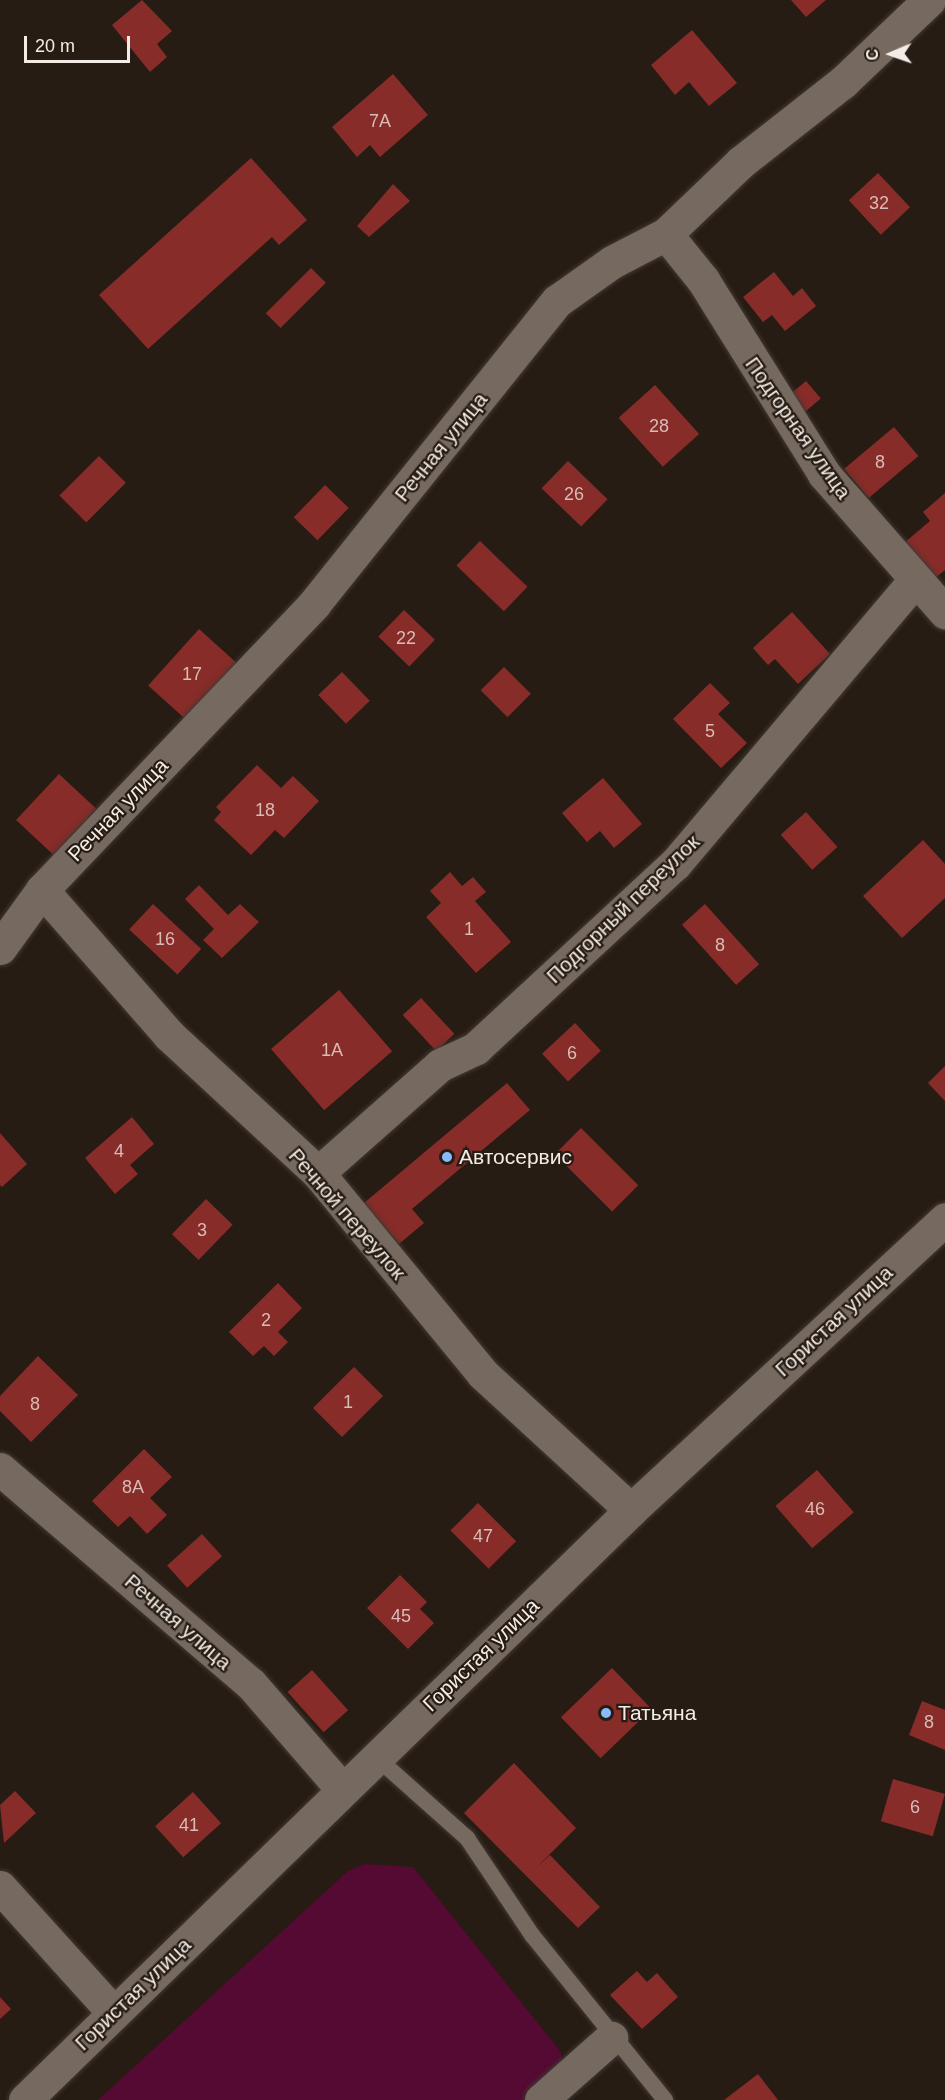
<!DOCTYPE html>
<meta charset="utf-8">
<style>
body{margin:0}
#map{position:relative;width:945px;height:2100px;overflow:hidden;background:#261c14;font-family:Helvetica,sans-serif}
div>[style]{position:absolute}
.green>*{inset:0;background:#540a32}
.building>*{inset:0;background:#872c28;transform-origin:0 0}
.roads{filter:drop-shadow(0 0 2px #413934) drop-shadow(0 0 2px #413934)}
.service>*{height:16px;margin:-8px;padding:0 8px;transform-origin:8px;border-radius:8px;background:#76695f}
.minor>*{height:33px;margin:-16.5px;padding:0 16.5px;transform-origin:16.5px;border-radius:16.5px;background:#76695f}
.tertiary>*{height:33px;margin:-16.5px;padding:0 16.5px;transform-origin:16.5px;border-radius:16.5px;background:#76695f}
.dots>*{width:16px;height:16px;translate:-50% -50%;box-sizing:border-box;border:3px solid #261c14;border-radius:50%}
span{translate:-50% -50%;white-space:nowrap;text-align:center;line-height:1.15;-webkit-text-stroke:4.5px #261c14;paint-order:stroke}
.number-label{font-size:18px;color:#d8bcb6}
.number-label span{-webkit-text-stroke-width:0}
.street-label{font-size:21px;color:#f3ece6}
.poi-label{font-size:21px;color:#f3ece6}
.left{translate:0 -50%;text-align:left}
.north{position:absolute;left:861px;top:24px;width:60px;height:60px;-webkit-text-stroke:4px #261c14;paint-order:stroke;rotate:268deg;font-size:16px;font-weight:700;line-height:24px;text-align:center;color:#f3ece6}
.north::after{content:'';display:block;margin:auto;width:21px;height:27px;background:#f3ece6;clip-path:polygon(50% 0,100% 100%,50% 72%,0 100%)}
.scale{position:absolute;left:24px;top:36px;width:106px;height:27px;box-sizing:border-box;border:3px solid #f3ece6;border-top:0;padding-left:8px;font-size:18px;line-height:21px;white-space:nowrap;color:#f3ece6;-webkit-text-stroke:4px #261c14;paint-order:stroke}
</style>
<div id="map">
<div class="green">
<div style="clip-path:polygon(364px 1864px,413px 1867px,561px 2052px,564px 2071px,541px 2100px,98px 2100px,348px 1871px)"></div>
</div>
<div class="building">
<div style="clip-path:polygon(142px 0,172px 31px,157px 44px,167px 57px,150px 72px,112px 25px)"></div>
<div style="clip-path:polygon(791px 0,826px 0,806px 17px)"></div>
<div style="clip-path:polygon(692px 30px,737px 83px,709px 106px,689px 82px,675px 95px,651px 65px)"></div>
<div style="clip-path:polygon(393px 74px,428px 115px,380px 157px,370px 145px,357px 157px,332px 127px)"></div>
<div style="clip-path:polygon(251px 158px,307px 220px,279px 245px,272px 237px,148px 349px,99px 295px)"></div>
<div style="left:878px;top:173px;width:47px;height:40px;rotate:47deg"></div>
<div style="clip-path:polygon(393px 184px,410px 201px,369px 237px,357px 226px)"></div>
<div style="left:311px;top:268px;width:21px;height:64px;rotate:45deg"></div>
<div style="clip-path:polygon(774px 272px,793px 296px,802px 288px,816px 306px,785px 331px,772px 315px,763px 322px,743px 297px)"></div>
<div style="left:806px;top:381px;width:23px;height:27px;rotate:50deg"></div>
<div style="left:655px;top:385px;width:66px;height:49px;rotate:48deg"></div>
<div style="left:894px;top:427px;width:38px;height:65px;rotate:50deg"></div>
<div style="left:99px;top:456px;width:38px;height:56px;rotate:45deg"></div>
<div style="left:568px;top:461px;width:55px;height:38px;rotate:44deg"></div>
<div style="left:325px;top:485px;width:33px;height:45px;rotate:44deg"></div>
<div style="clip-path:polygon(945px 493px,945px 570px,934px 579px,904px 543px,930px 521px,923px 512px)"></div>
<div style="left:480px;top:541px;width:66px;height:34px;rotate:44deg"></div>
<div style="left:404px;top:610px;width:43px;height:37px;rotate:44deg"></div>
<div style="clip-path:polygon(792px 612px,830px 654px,798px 684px,775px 659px,768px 665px,753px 648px)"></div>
<div style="left:199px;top:629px;width:50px;height:76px;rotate:42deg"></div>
<div style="left:504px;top:667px;width:38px;height:33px;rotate:45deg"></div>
<div style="left:342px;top:672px;width:40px;height:33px;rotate:46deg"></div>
<div style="clip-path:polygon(710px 683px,730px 703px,718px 714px,747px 743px,721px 768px,673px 719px)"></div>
<div style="clip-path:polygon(257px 765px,281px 788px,293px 776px,319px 801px,284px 838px,275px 830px,251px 855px,214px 820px,221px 812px,216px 807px)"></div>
<div style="left:59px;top:774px;width:51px;height:63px;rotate:43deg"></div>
<div style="clip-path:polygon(603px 778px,642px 824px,614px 848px,600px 831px,587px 842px,562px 813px)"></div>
<div style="left:806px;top:812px;width:47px;height:34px;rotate:48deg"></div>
<div style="clip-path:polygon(923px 840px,945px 864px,945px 898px,902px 938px,863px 896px)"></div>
<div style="clip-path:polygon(450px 872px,462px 886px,473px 877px,486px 892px,475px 901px,511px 942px,476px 973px,426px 917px,441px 903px,430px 891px)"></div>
<div style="clip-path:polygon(199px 885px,228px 915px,240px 904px,259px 922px,222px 958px,203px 940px,214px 929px,185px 899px)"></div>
<div style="left:153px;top:904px;width:66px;height:35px;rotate:43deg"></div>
<div style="left:705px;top:904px;width:81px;height:31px;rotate:48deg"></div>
<div style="left:339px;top:990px;width:81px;height:90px;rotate:49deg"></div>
<div style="left:421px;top:998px;width:49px;height:25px;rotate:47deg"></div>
<div style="left:575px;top:1023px;width:38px;height:45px;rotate:47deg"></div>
<div style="clip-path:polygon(945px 1066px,945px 1101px,928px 1083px)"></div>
<div style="clip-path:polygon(507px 1083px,530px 1110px,412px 1209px,424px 1223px,399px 1244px,364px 1203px)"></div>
<div style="clip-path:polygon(132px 1117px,154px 1144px,130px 1165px,138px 1174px,115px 1194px,85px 1158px)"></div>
<div style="left:581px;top:1128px;width:81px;height:37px;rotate:45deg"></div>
<div style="clip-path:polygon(0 1133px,27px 1164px,2px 1187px,0 1185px)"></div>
<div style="left:206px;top:1199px;width:37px;height:49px;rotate:44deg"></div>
<div style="clip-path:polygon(278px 1283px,302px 1308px,278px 1332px,288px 1342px,274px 1356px,264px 1346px,253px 1356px,229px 1332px)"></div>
<div style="clip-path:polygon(38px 1356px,78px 1395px,31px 1442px,0 1411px,0 1396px)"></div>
<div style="left:354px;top:1367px;width:41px;height:58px;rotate:45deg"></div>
<div style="clip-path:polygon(144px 1449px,172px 1477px,150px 1498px,167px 1515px,147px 1534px,130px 1516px,118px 1527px,92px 1501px)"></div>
<div style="left:817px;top:1470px;width:56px;height:55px;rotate:49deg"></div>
<div style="left:478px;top:1503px;width:54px;height:39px;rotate:45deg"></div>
<div style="left:202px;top:1534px;width:30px;height:47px;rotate:48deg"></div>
<div style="clip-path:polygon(400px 1575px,427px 1602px,420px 1609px,434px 1623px,408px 1649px,367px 1608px)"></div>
<div style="left:612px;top:1668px;width:57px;height:71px;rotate:46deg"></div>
<div style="left:312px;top:1670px;width:54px;height:33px;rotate:48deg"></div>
<div style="clip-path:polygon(922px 1701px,945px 1710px,945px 1750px,909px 1735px)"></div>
<div style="clip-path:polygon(514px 1763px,576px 1828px,536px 1868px,550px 1855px,600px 1907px,578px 1928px,464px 1813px)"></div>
<div style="left:893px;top:1779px;width:54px;height:44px;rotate:16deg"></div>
<div style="clip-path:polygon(15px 1791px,36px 1813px,4px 1843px,0 1805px)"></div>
<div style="left:193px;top:1792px;width:42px;height:51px;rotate:48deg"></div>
<div style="clip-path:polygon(637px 1971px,647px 1982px,657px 1973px,678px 1997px,642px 2029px,610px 1995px)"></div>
<div style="clip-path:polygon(0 1997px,11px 2009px,0 2019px)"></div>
<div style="clip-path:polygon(758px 2074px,778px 2100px,724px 2100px)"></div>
</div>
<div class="roads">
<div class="service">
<div style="left:376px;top:1757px;width:122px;rotate:41.7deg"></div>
<div style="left:467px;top:1838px;width:117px;rotate:56.2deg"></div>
<div style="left:532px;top:1935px;width:212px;rotate:51.1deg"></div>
</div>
<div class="minor">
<div style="left:666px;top:234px;width:59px;rotate:51.2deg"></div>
<div style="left:703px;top:280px;width:229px;rotate:58deg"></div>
<div style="left:824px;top:474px;width:184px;rotate:48.8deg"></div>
<div style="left:42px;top:890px;width:193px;rotate:48.8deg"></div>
<div style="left:169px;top:1035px;width:203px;rotate:42.8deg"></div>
<div style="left:318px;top:1173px;width:260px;rotate:50.6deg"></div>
<div style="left:483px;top:1374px;width:201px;rotate:42.6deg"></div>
<div style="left:0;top:948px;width:72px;rotate:-54.1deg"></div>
<div style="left:42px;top:890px;width:395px;rotate:-46.4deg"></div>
<div style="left:314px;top:604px;width:388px;rotate:-51.3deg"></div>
<div style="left:557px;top:301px;width:67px;rotate:-35.3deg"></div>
<div style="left:612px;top:262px;width:61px;rotate:-27.4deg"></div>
<div style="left:666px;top:234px;width:104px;rotate:-43.8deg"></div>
<div style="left:741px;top:162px;width:130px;rotate:-38.1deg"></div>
<div style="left:843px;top:82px;width:119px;rotate:-43.6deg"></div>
<div style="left:318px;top:1173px;width:163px;rotate:-41.5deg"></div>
<div style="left:440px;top:1065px;width:40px;rotate:-25deg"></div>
<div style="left:476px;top:1048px;width:271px;rotate:-42.8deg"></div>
<div style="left:675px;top:864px;width:372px;rotate:-49.8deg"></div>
<div style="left:0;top:1469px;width:330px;rotate:40.6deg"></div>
<div style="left:251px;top:1684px;width:139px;rotate:49.1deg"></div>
<div style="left:0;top:1887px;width:170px;rotate:47.9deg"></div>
<div style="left:541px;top:2100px;width:94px;rotate:-41.5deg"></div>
</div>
<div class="tertiary">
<div style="left:25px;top:2100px;width:846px;rotate:-44.23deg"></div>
<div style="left:631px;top:1510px;width:428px;rotate:-42.8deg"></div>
</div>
</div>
<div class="dots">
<div style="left:447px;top:1157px;background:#89bafc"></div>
<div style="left:606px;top:1713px;background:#89bafc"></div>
</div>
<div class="number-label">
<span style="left:380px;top:121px">7А</span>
<span style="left:879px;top:203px">32</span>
<span style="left:659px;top:426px">28</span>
<span style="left:880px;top:462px">8</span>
<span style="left:574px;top:494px">26</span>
<span style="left:406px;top:638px">22</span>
<span style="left:192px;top:674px">17</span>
<span style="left:710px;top:731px">5</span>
<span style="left:265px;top:810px">18</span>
<span style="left:469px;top:929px">1</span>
<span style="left:165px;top:939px">16</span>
<span style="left:720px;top:945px">8</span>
<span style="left:332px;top:1050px">1А</span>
<span style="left:572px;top:1053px">6</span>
<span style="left:119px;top:1151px">4</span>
<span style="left:202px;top:1230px">3</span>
<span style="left:266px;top:1320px">2</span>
<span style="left:348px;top:1402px">1</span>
<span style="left:35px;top:1404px">8</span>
<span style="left:133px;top:1487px">8А</span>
<span style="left:815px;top:1509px">46</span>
<span style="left:483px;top:1536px">47</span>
<span style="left:401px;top:1616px">45</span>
<span style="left:929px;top:1722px">8</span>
<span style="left:915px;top:1807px">6</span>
<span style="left:189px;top:1825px">41</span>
</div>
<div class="street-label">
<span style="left:798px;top:428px;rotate:55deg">Подгорная улица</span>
<span style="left:441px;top:447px;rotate:-51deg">Речная улица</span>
<span style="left:118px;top:810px;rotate:-46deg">Речная улица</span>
<span style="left:623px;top:909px;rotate:-44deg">Подгорный переулок</span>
<span style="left:347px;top:1214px;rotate:49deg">Речной переулок</span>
<span style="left:834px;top:1321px;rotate:-43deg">Гористая улица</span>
<span style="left:178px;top:1622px;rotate:41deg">Речная улица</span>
<span style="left:481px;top:1655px;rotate:-44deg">Гористая улица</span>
<span style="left:133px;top:1994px;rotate:-44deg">Гористая улица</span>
</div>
<div class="poi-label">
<span class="left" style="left:459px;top:1157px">Автосервис</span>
<span class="left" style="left:618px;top:1713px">Татьяна</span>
</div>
<div class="north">С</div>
<div class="scale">20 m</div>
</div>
